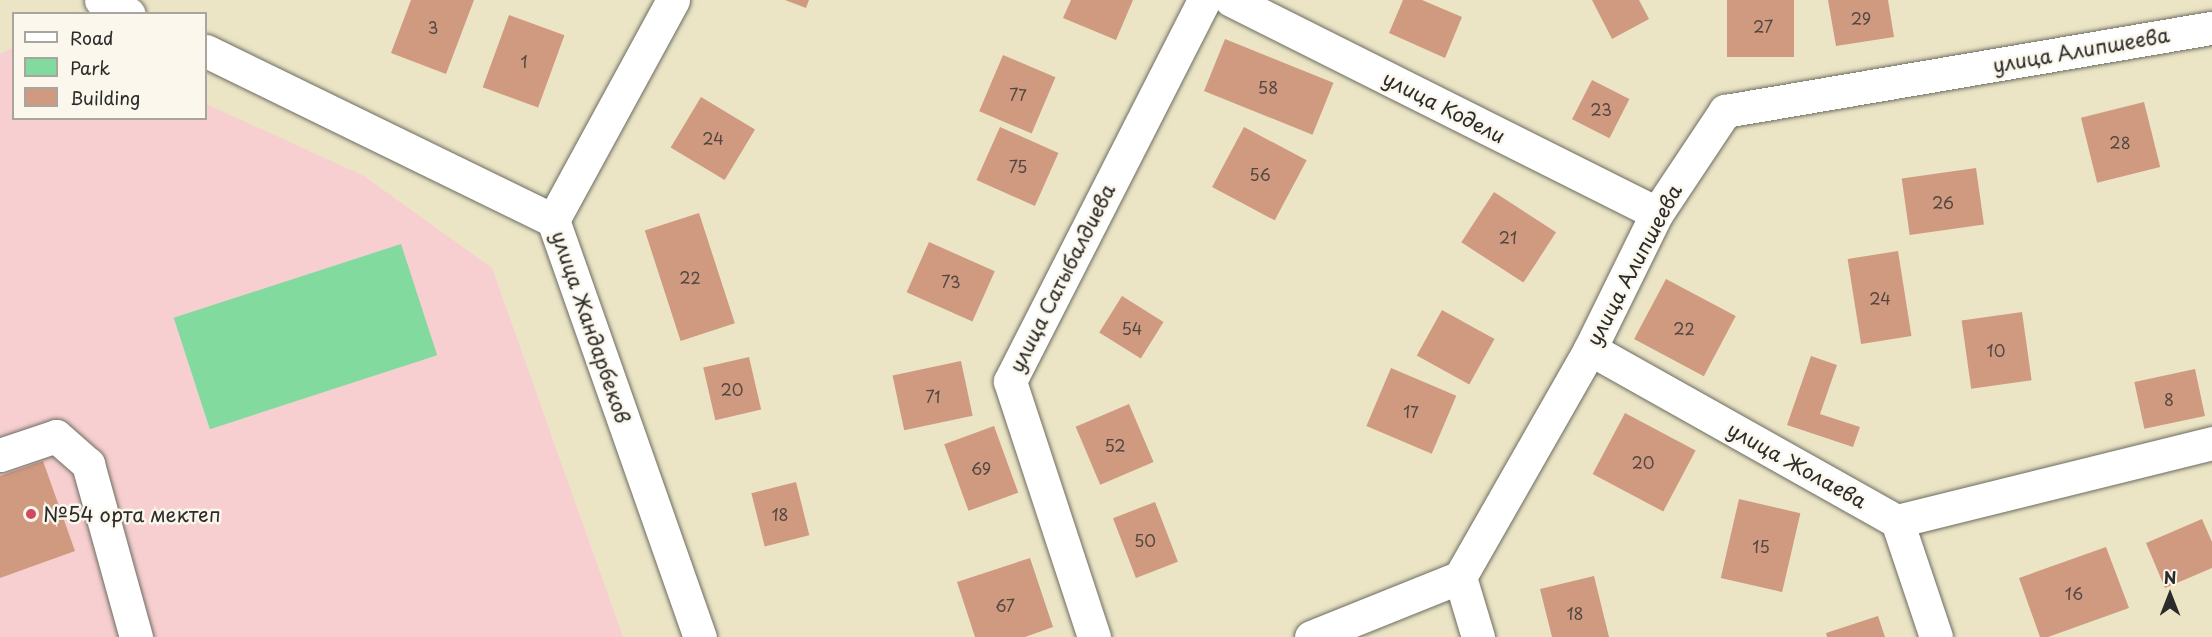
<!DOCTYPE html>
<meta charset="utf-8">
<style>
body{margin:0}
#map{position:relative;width:2212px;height:637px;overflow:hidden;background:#ebe5c6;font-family:"Playpen Sans",sans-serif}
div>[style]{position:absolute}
.built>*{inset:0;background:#f7cfd1}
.green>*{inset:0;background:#82da9f;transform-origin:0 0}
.building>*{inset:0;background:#d09a80;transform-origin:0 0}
.roads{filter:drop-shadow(0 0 2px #6e6c61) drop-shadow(0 0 2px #6e6c61)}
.minor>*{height:33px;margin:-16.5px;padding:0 16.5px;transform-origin:16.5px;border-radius:16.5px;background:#fff}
.dots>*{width:16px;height:16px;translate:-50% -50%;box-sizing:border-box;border:3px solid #fbf7ec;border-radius:50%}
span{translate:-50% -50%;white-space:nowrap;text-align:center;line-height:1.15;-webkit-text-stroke:5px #fbf7ec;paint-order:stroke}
.number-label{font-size:16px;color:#544740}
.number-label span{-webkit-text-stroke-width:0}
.street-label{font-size:20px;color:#2b2b2b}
.poi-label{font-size:20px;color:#2b2b2b}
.left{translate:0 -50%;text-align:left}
.legend{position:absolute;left:12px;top:12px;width:195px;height:108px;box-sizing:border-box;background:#fbf7ec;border:2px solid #a8a59f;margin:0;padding:8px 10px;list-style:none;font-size:18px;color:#2b2b2b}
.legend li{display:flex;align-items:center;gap:12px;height:30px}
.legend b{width:30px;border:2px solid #a8a59f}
.north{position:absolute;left:2140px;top:565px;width:60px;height:60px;-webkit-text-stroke:4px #fbf7ec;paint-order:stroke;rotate:0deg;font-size:16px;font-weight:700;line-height:24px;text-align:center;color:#2b2b2b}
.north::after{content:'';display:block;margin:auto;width:21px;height:27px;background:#2b2b2b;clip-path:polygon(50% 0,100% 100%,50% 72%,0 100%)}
</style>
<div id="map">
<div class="built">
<div style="clip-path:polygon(13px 48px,14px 118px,206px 118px,206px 104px,364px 176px,492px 268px,623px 637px,0 637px,0 54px)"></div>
</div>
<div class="green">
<div style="left:401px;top:244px;width:117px;height:239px;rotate:72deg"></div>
</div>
<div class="building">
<div style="clip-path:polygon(411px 0,474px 0,446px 74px,391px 53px)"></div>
<div style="clip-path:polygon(785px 0,809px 0,806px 8px)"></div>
<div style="clip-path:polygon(1071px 0,1133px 0,1116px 40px,1063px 18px)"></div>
<div style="clip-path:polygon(1403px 0,1422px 0,1462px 17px,1445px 58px,1389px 33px)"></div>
<div style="clip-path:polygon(1592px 0,1639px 0,1649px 19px,1612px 39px)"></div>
<div style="left:1727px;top:0;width:67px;height:57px"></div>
<div style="clip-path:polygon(1828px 0,1888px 0,1894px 37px,1836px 46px)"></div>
<div style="left:509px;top:15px;width:59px;height:77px;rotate:20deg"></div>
<div style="left:1225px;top:39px;width:117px;height:56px;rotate:22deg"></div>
<div style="left:1003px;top:55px;width:57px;height:61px;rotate:23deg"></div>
<div style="left:1592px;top:80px;width:42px;height:44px;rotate:27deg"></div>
<div style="left:701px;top:97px;width:63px;height:59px;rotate:31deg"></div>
<div style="left:2144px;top:102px;width:67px;height:65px;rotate:76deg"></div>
<div style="left:1000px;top:127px;width:64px;height:58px;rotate:24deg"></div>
<div style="left:1244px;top:127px;width:71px;height:68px;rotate:28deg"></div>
<div style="left:1976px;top:168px;width:57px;height:75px;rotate:82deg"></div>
<div style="left:1494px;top:192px;width:74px;height:60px;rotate:33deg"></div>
<div style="left:699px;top:213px;width:116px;height:57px;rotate:72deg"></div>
<div style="left:929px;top:242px;width:72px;height:55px;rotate:24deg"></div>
<div style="left:1898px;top:251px;width:86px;height:51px;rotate:81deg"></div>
<div style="left:1666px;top:279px;width:79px;height:68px;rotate:28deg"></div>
<div style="left:1122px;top:296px;width:49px;height:43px;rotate:32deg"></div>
<div style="left:1442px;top:310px;width:60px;height:52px;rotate:29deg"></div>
<div style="left:2022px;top:312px;width:69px;height:61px;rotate:82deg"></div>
<div style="clip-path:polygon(1811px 356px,1837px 365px,1820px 414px,1860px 427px,1853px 447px,1787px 425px)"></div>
<div style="left:749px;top:357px;width:54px;height:47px;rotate:77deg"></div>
<div style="left:961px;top:361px;width:56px;height:70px;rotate:78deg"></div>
<div style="left:1391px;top:368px;width:71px;height:63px;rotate:23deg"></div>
<div style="left:2195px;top:369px;width:48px;height:62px;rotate:78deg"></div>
<div style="left:1129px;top:404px;width:63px;height:58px;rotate:67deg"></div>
<div style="left:1625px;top:413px;width:80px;height:69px;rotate:28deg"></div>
<div style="left:994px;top:426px;width:71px;height:53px;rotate:70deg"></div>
<div style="clip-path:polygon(43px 461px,75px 551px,0 578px,0 476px)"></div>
<div style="left:796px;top:482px;width:55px;height:46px;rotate:76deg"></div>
<div style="left:1739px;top:499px;width:63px;height:81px;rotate:13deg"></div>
<div style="left:1155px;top:502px;width:64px;height:45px;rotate:69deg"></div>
<div style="clip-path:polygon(2202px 519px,2212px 542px,2212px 568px,2165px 588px,2146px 543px)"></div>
<div style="clip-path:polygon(2106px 547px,2129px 608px,2048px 637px,2040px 637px,2019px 578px)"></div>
<div style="clip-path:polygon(1030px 558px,1053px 627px,1025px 637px,975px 637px,957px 582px)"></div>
<div style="clip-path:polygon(1594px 576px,1609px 637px,1552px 637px,1540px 589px)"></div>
<div style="clip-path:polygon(1878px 616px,1885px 637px,1827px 637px,1826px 633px)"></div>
</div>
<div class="roads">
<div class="minor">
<div style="left:101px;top:0;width:31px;rotate:27deg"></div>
<div style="left:673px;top:0;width:251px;rotate:118.6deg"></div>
<div style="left:553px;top:220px;width:442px;rotate:70.6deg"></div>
<div style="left:1231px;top:0;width:476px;rotate:26.6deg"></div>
<div style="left:206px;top:51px;width:386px;rotate:26deg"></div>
<div style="left:1590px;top:349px;width:352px;rotate:29.3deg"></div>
<div style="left:1897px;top:521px;width:122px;rotate:71.4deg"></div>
<div style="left:0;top:455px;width:59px;rotate:-18.7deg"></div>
<div style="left:56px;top:436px;width:43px;rotate:41.2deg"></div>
<div style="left:88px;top:464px;width:180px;rotate:74.5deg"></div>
<div style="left:1897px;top:521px;width:325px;rotate:-13.9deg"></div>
<div style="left:1094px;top:637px;width:269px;rotate:-108.2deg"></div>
<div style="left:1010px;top:381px;width:428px;rotate:-63deg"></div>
<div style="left:1311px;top:637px;width:161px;rotate:-21.9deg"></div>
<div style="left:1478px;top:637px;width:63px;rotate:-106.7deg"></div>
<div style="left:1460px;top:577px;width:262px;rotate:-60.3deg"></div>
<div style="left:1590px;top:349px;width:152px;rotate:-63.8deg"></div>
<div style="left:1657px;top:213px;width:123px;rotate:-56.3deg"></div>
<div style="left:1725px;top:111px;width:494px;rotate:-9.7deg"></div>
</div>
</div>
<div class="dots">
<div style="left:31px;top:514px;background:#d1495b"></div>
</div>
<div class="number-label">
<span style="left:1861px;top:18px">29</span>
<span style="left:1763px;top:26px">27</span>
<span style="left:433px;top:27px">3</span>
<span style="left:524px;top:61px">1</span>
<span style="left:1268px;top:87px">58</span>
<span style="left:1018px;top:94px">77</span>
<span style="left:1601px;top:109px">23</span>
<span style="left:713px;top:138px">24</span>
<span style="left:2120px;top:142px">28</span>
<span style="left:1018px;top:166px">75</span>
<span style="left:1260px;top:174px">56</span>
<span style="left:1943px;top:202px">26</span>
<span style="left:1508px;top:237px">21</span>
<span style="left:690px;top:277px">22</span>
<span style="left:951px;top:281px">73</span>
<span style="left:1880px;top:298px">24</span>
<span style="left:1132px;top:328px">54</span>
<span style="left:1684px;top:328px">22</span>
<span style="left:1996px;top:350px">10</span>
<span style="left:732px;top:389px">20</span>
<span style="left:933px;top:396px">71</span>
<span style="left:2169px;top:399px">8</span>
<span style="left:1411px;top:411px">17</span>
<span style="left:1115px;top:445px">52</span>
<span style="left:1643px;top:462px">20</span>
<span style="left:981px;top:468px">69</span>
<span style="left:780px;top:514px">18</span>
<span style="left:1145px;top:540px">50</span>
<span style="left:1761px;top:546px">15</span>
<span style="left:2074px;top:593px">16</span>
<span style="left:1005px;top:605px">67</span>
<span style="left:1575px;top:613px">18</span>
</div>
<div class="street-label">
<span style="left:2081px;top:50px;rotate:-10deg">улица Алипшеева</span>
<span style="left:1444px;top:107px;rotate:27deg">улица Кодели</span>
<span style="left:1634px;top:265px;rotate:-62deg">улица Алипшеева</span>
<span style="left:1062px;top:278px;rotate:-63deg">улица Сатыбалдиева</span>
<span style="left:591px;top:327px;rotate:71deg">улица Жандарбеков</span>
<span style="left:1797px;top:465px;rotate:29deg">улица Жолаева</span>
</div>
<div class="poi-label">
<span class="left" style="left:43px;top:514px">№54 орта мектеп</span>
</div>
<ul class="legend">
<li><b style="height:8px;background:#fff"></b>Road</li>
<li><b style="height:16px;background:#82da9f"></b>Park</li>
<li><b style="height:16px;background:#d09a80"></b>Building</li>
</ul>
<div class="north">N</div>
</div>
